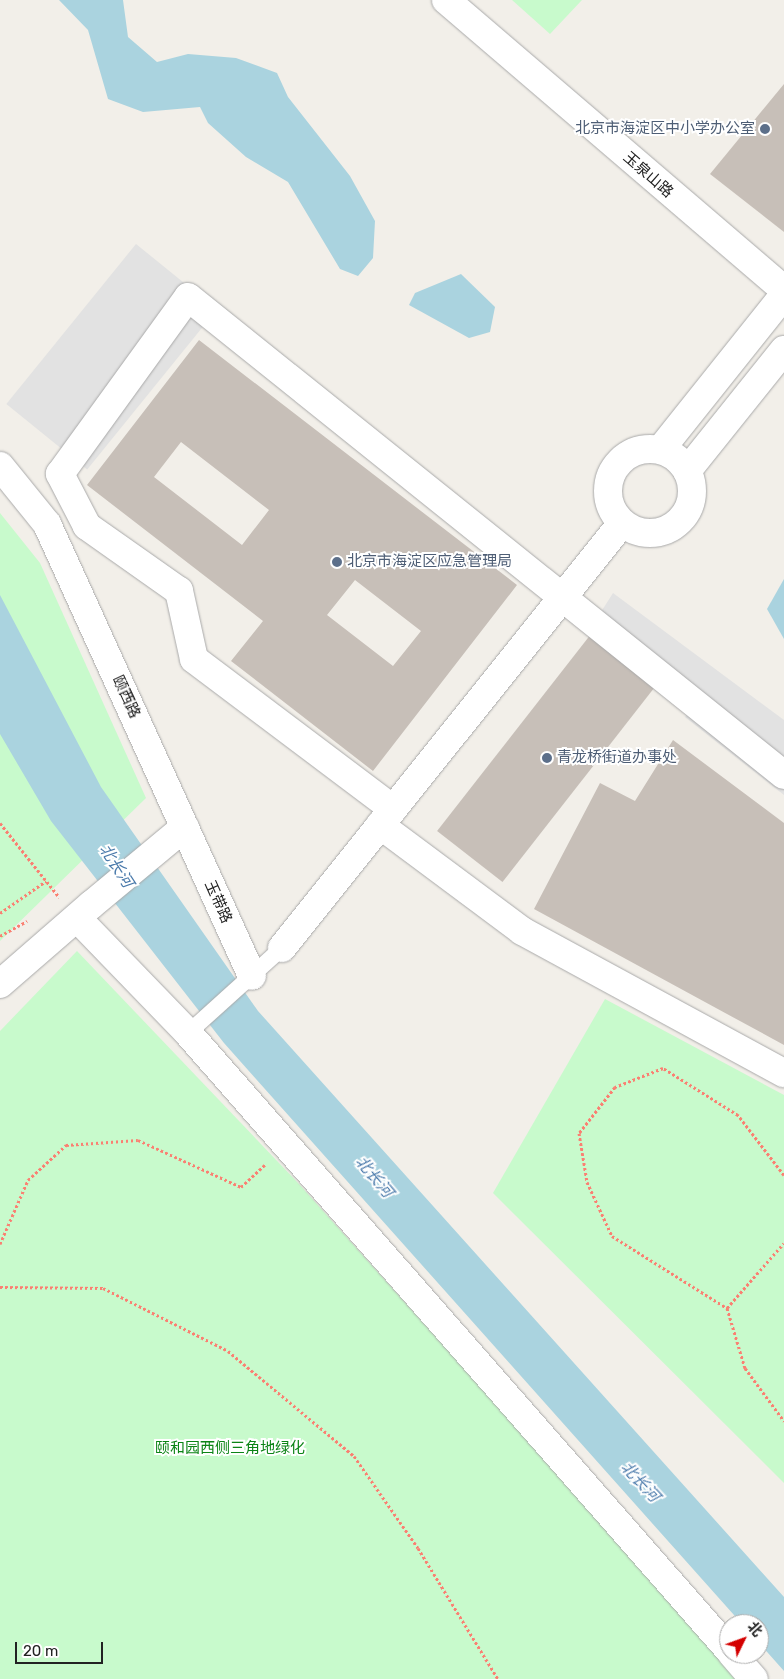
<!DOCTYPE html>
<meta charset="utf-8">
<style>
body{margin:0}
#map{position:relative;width:784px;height:1679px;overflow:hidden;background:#f2efe9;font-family:Rubik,"Noto Sans SC",sans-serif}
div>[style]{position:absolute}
.park>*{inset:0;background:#c8facc}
.parking>*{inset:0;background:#e2e2e2;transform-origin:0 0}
.water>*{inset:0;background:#aad3df}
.building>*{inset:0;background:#c7bfb8;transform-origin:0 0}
.path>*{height:3px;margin-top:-1.5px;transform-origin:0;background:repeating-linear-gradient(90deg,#fa8072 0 2.5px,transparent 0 5px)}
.roads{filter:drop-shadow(0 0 1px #a9a9a9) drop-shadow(0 0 1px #a9a9a9)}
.service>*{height:16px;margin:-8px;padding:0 8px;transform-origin:8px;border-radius:8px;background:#fff}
.minor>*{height:28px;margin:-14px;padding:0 14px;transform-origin:14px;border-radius:14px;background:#fff}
.minor>.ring{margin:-14px;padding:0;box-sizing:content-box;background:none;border:28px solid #fff;border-radius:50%}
.tertiary>*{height:28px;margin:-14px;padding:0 14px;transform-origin:14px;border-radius:14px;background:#fff}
.dots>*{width:14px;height:14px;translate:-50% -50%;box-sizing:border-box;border:2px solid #fff;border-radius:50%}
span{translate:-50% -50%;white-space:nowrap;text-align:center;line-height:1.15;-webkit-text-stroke:4px #fff;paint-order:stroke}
.service-label{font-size:15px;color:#4e5e75}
.right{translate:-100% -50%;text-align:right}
.left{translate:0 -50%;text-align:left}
.street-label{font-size:15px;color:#222}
.park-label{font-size:15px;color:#0c8416}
.water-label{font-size:16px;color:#4a7aab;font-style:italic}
.north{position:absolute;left:719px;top:1614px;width:50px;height:50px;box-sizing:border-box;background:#fff;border:1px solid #a7a7a7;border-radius:50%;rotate:48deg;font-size:14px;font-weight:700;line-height:20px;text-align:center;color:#222}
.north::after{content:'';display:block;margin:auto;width:18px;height:22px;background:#d40000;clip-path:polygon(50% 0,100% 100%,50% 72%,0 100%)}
.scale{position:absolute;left:15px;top:1642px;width:88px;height:22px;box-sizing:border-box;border:2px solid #222;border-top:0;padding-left:6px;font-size:15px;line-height:18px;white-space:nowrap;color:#222;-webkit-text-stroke:4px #fff;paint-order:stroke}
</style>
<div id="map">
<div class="park">
<div style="clip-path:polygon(512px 0,582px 0,550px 34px)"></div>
<div style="clip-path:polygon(0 513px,40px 563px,146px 798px,0 941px)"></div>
<div style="clip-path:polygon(77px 951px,299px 1184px,742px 1679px,0 1679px,0 1031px)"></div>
<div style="clip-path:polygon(605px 999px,784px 1095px,784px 1483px,493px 1193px)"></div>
</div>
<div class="parking">
<div style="left:136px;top:244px;width:104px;height:206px;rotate:39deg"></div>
<div style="clip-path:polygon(613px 593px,784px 720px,784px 795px,685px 717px,695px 704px,594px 623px)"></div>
</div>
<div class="water">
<div style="clip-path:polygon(59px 0,123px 0,128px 37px,157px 62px,188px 54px,236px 58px,277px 73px,288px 97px,350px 176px,375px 221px,373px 258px,358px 276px,340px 269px,288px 182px,246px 157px,208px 123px,200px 107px,143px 112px,108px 99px,88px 30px)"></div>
<div style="clip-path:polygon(461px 274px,495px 307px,490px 332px,469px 338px,409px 305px,415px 293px)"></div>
<div style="clip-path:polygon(784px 579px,784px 639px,767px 609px)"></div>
<div style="clip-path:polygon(0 595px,101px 787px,258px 1011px,784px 1597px,784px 1671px,759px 1643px,759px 1624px,742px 1624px,224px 1043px,51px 821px,0 734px)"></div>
</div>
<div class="building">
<div style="clip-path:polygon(784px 84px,784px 232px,710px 174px)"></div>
<div style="clip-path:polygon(evenodd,199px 340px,517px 585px,373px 771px,231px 661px,263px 621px,87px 485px,199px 340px,181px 442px,269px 510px,242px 545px,154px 477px,181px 442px,199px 340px,355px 580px,421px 631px,393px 666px,327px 615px,355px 580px)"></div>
<div style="left:591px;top:634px;width:83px;height:250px;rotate:38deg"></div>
<div style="clip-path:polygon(673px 740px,784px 823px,784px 1045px,534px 909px,600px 783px,635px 801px)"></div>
</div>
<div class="path">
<div style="left:0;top:823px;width:95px;rotate:51.4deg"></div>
<div style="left:0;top:913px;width:56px;rotate:-34.8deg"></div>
<div style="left:0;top:936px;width:31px;rotate:-29deg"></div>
<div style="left:784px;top:1175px;width:76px;rotate:-127.5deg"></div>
<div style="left:738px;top:1115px;width:89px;rotate:-147.9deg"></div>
<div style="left:663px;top:1068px;width:52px;rotate:158.4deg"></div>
<div style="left:615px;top:1087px;width:58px;rotate:128deg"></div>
<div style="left:579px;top:1133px;width:50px;rotate:80.7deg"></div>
<div style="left:587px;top:1182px;width:60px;rotate:65.2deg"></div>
<div style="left:612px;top:1236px;width:136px;rotate:32.1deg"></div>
<div style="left:727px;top:1308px;width:63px;rotate:73.3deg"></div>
<div style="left:745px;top:1368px;width:66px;rotate:53.7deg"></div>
<div style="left:0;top:1244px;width:70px;rotate:-66.4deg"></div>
<div style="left:28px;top:1180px;width:52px;rotate:-42.6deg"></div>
<div style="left:66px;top:1145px;width:72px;rotate:-4deg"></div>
<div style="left:138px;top:1140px;width:113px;rotate:24.5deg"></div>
<div style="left:241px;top:1187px;width:33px;rotate:-43deg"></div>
<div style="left:0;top:1287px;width:103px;rotate:0.6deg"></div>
<div style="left:103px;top:1288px;width:140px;rotate:26.7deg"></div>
<div style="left:228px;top:1351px;width:164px;rotate:39.8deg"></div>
<div style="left:354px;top:1456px;width:112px;rotate:55.2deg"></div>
<div style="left:418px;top:1548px;width:153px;rotate:58.6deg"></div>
<div style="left:727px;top:1308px;width:86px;rotate:-48.8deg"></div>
</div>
<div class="roads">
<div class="service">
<div style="left:188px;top:1033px;width:127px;rotate:-42.1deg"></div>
</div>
<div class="minor">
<div class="ring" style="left:608px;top:449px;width:56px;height:56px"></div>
<div style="left:661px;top:449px;width:197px;rotate:-51.4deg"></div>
<div style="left:0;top:466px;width:75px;rotate:51deg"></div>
<div style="left:47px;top:524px;width:496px;rotate:65.6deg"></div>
<div style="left:687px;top:471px;width:155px;rotate:-51.3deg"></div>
<div style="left:393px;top:809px;width:249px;rotate:-143deg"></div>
<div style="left:194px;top:659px;width:70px;rotate:-102.4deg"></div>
<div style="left:179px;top:591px;width:113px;rotate:-144.8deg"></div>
<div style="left:87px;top:526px;width:59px;rotate:-117.4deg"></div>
<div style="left:60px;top:474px;width:218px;rotate:-54.1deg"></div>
<div style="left:188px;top:297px;width:764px;rotate:38.73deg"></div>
<div style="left:380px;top:825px;width:177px;rotate:36.7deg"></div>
<div style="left:522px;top:931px;width:298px;rotate:28.5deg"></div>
<div style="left:91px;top:905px;width:122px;rotate:-39.7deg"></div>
<div style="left:282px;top:948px;width:544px;rotate:-51.34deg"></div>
</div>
<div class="tertiary">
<div style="left:446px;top:0;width:445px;rotate:40.6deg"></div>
<div style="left:77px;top:918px;width:160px;rotate:46deg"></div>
<div style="left:188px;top:1033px;width:821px;rotate:48.75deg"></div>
<div style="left:0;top:984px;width:121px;rotate:-41deg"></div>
<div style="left:732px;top:1654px;width:33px;rotate:49deg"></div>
</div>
</div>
<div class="dots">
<div style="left:765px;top:129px;background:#5c6f8a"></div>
<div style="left:337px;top:562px;background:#5c6f8a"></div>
<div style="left:547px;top:758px;background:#5c6f8a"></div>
</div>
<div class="service-label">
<span class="right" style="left:755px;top:129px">北京市海淀区中小学办公室</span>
<span class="left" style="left:347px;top:562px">北京市海淀区应急管理局</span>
<span class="left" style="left:557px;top:758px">青龙桥街道办事处</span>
</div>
<div class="street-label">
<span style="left:648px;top:175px;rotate:41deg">玉泉山路</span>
<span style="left:126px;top:697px;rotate:65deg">颐西路</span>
<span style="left:218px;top:902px;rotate:66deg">玉带路</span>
</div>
<div class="park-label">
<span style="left:230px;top:1449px">颐和园西侧三角地绿化</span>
</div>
<div class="water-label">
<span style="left:116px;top:866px;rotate:57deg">北长河</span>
<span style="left:374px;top:1177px;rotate:50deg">北长河</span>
<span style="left:640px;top:1482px;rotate:47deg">北长河</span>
</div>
<div class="north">北</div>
<div class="scale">20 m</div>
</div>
